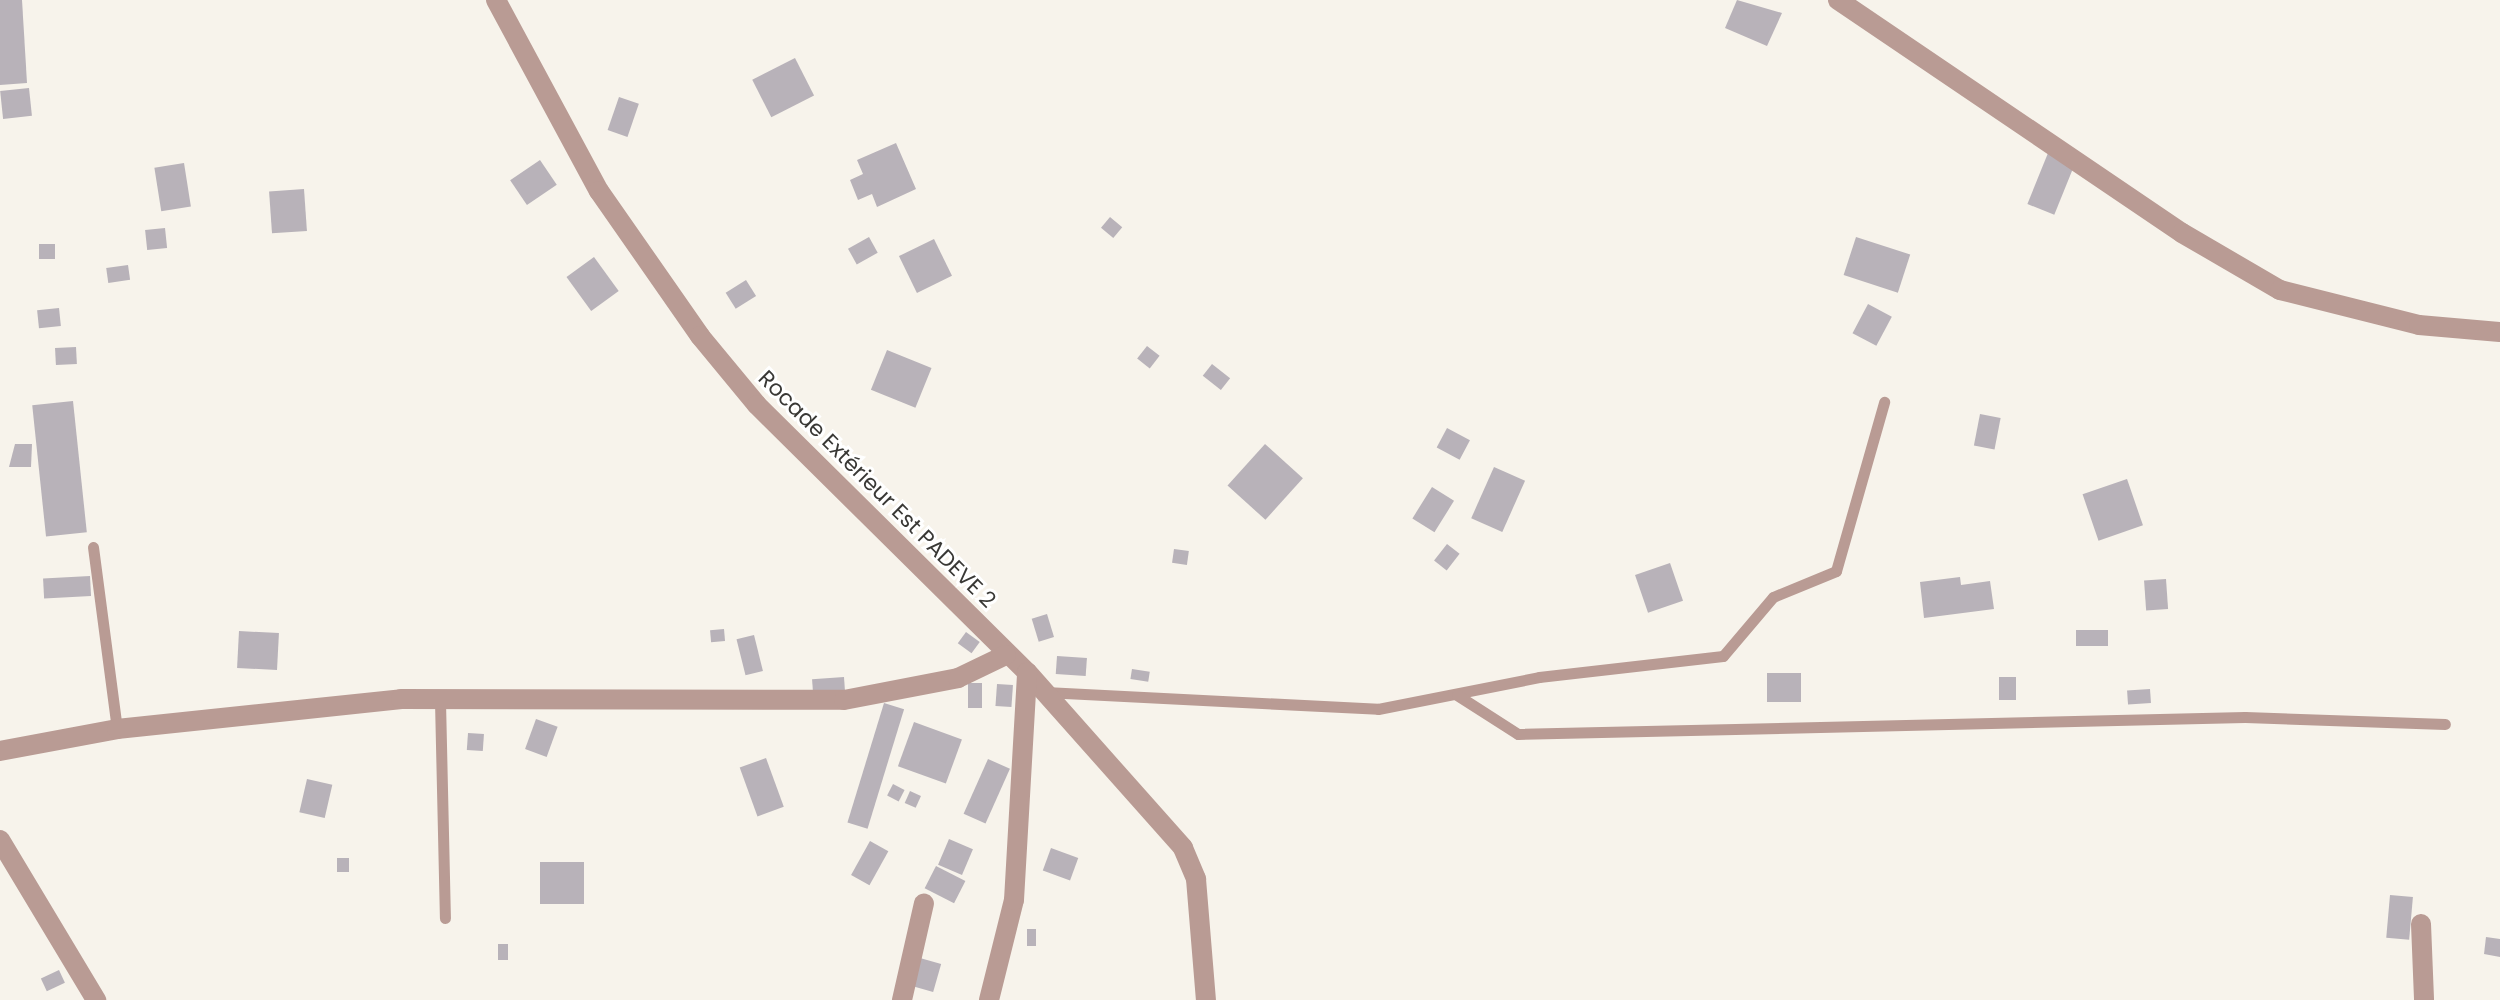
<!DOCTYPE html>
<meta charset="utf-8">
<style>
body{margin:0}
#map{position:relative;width:2500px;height:1000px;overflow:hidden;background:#f7f3eb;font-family:Poppins,sans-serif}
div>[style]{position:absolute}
.building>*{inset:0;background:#b8b2b9;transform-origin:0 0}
.lane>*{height:11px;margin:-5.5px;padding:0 5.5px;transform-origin:5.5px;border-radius:5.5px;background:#b99b94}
.street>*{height:20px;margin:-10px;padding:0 10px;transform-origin:10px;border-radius:10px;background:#b99b94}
span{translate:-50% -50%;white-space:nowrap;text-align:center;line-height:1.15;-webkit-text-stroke:6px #fff;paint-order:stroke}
.street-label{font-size:22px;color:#393835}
</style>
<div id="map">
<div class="building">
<div style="clip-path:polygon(0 0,22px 0,27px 83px,0 85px)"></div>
<div style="clip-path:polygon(1737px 0,1782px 13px,1767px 46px,1725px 28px)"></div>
<div style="left:795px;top:58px;width:42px;height:48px;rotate:63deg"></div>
<div style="left:29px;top:88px;width:28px;height:29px;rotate:84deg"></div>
<div style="left:619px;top:97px;width:21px;height:35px;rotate:19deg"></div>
<div style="clip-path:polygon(896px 143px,916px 189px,877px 207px,872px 194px,858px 200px,850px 180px,863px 174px,857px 160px)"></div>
<div style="left:2048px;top:153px;width:29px;height:55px;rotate:22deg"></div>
<div style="left:540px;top:160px;width:30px;height:36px;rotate:56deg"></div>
<div style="left:184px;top:163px;width:44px;height:30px;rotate:81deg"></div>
<div style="left:304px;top:189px;width:42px;height:35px;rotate:86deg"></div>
<div style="left:1110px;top:217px;width:16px;height:14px;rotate:40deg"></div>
<div style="left:165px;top:228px;width:20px;height:20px;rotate:84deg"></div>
<div style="left:869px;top:237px;width:18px;height:24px;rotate:61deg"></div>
<div style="left:1856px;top:237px;width:57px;height:40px;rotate:18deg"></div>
<div style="left:934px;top:239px;width:41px;height:39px;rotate:64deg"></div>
<div style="left:55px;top:244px;width:15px;height:16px;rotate:90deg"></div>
<div style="left:594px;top:257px;width:42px;height:34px;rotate:54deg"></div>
<div style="left:128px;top:265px;width:15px;height:22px;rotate:82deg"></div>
<div style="left:746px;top:280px;width:19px;height:24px;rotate:58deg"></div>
<div style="left:1868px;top:304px;width:27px;height:33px;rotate:28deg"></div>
<div style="left:59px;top:308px;width:18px;height:22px;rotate:84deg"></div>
<div style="left:1147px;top:346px;width:16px;height:16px;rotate:38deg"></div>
<div style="left:76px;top:347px;width:17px;height:21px;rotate:87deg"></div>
<div style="left:887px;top:350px;width:48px;height:43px;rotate:22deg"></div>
<div style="left:1212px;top:364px;width:23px;height:15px;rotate:38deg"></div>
<div style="left:73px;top:401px;width:132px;height:41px;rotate:84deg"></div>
<div style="left:1980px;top:414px;width:21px;height:32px;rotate:11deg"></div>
<div style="left:1447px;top:428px;width:26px;height:22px;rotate:28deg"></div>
<div style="clip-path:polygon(15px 444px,32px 444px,31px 467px,9px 467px)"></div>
<div style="left:1265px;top:444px;width:51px;height:56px;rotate:42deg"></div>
<div style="left:1494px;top:467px;width:34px;height:56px;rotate:24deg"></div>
<div style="left:2127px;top:479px;width:49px;height:47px;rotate:71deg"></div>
<div style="left:1432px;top:487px;width:26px;height:37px;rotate:32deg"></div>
<div style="left:1447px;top:544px;width:16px;height:21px;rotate:38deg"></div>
<div style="left:1174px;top:549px;width:15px;height:14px;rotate:8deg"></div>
<div style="left:1670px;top:563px;width:40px;height:37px;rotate:71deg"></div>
<div style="left:90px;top:576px;width:20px;height:47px;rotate:87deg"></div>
<div style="clip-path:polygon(1960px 577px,1961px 585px,1990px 581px,1994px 609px,1924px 618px,1920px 582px)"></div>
<div style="left:2166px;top:579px;width:30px;height:22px;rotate:86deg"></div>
<div style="left:1047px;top:614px;width:24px;height:16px;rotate:73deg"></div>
<div style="left:724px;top:629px;width:12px;height:14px;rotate:85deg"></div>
<div style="left:2108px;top:630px;width:16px;height:32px;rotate:90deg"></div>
<div style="left:239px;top:631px;width:40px;height:37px;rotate:3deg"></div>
<div style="left:966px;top:632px;width:17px;height:14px;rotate:36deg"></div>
<div style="left:754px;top:635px;width:37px;height:18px;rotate:76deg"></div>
<div style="left:1057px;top:656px;width:30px;height:18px;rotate:4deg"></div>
<div style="left:1132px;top:669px;width:18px;height:10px;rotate:9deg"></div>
<div style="left:1767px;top:673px;width:34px;height:29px"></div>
<div style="left:844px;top:677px;width:14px;height:32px;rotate:86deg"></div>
<div style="left:1999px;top:677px;width:17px;height:23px"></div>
<div style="left:968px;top:683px;width:14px;height:25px"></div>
<div style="left:997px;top:684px;width:16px;height:22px;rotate:4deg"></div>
<div style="left:2150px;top:689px;width:14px;height:23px;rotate:86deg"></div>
<div style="left:884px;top:703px;width:21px;height:125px;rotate:17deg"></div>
<div style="left:536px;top:719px;width:23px;height:32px;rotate:20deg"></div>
<div style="left:914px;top:722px;width:51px;height:47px;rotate:20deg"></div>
<div style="left:468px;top:733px;width:16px;height:17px;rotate:4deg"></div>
<div style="left:766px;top:758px;width:52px;height:28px;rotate:70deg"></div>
<div style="left:988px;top:759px;width:24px;height:60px;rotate:24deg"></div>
<div style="left:307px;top:779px;width:26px;height:34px;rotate:13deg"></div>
<div style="left:893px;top:784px;width:13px;height:13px;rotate:27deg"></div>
<div style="left:910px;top:791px;width:12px;height:13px;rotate:24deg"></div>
<div style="left:949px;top:839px;width:26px;height:28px;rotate:23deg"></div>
<div style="left:870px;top:841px;width:21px;height:39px;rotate:29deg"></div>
<div style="left:1051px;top:848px;width:29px;height:24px;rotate:20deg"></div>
<div style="left:337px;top:858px;width:12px;height:14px"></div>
<div style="left:540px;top:862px;width:44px;height:42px"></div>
<div style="left:936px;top:866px;width:33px;height:25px;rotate:27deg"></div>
<div style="left:2390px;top:895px;width:23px;height:43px;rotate:5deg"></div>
<div style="left:1027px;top:929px;width:9px;height:17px"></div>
<div style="clip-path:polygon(2486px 937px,2500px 939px,2500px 957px,2484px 954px)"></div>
<div style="left:498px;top:944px;width:10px;height:16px"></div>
<div style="left:920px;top:958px;width:22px;height:29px;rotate:16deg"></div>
<div style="left:59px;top:970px;width:14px;height:20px;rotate:65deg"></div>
</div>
<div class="lane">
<div style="left:93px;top:547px;width:184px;rotate:82.5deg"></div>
<div style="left:1045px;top:692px;width:333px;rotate:2.9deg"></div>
<div style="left:1378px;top:709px;width:164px;rotate:-11.2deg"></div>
<div style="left:1539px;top:677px;width:185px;rotate:-6.5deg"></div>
<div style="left:1723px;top:656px;width:77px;rotate:-49.7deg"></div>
<div style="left:1773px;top:597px;width:68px;rotate:-22.4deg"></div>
<div style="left:1836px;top:571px;width:176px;rotate:-74.1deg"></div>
<div style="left:1457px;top:695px;width:72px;rotate:32.6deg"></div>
<div style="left:1518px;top:734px;width:727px;rotate:-1.34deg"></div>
<div style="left:2245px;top:717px;width:200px;rotate:2deg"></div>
<div style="left:440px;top:701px;width:217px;rotate:88.7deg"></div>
</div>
<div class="street">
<div style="left:496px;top:0;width:217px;rotate:61.7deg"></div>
<div style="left:599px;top:191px;width:177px;rotate:55.1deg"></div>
<div style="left:700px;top:336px;width:89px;rotate:50.4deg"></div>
<div style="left:757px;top:405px;width:380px;rotate:44.7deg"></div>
<div style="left:1027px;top:672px;width:235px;rotate:48.4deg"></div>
<div style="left:1183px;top:848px;width:34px;rotate:67deg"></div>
<div style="left:1196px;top:879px;width:121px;rotate:85.3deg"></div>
<div style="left:1838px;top:0;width:415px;rotate:34.1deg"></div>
<div style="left:2182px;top:233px;width:113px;rotate:30.2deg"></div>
<div style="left:2280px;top:290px;width:143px;rotate:14.1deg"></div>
<div style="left:2419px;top:325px;width:81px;rotate:4.9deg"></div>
<div style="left:0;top:751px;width:119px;rotate:-10.6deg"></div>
<div style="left:117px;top:729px;width:286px;rotate:-6deg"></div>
<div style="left:401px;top:699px;width:443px;rotate:0.1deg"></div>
<div style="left:844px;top:700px;width:116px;rotate:-10.9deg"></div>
<div style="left:958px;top:678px;width:53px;rotate:-25.6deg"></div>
<div style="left:0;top:840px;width:187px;rotate:59deg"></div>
<div style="left:2421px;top:924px;width:76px;rotate:87.7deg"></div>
<div style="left:902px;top:1000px;width:99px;rotate:-77.2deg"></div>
<div style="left:989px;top:1000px;width:103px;rotate:-76deg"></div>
<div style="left:1014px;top:900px;width:228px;rotate:-86.7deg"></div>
</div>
<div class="street-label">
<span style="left:877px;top:489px;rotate:45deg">Rocade Extérieur Est PADEVE 2</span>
</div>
</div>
